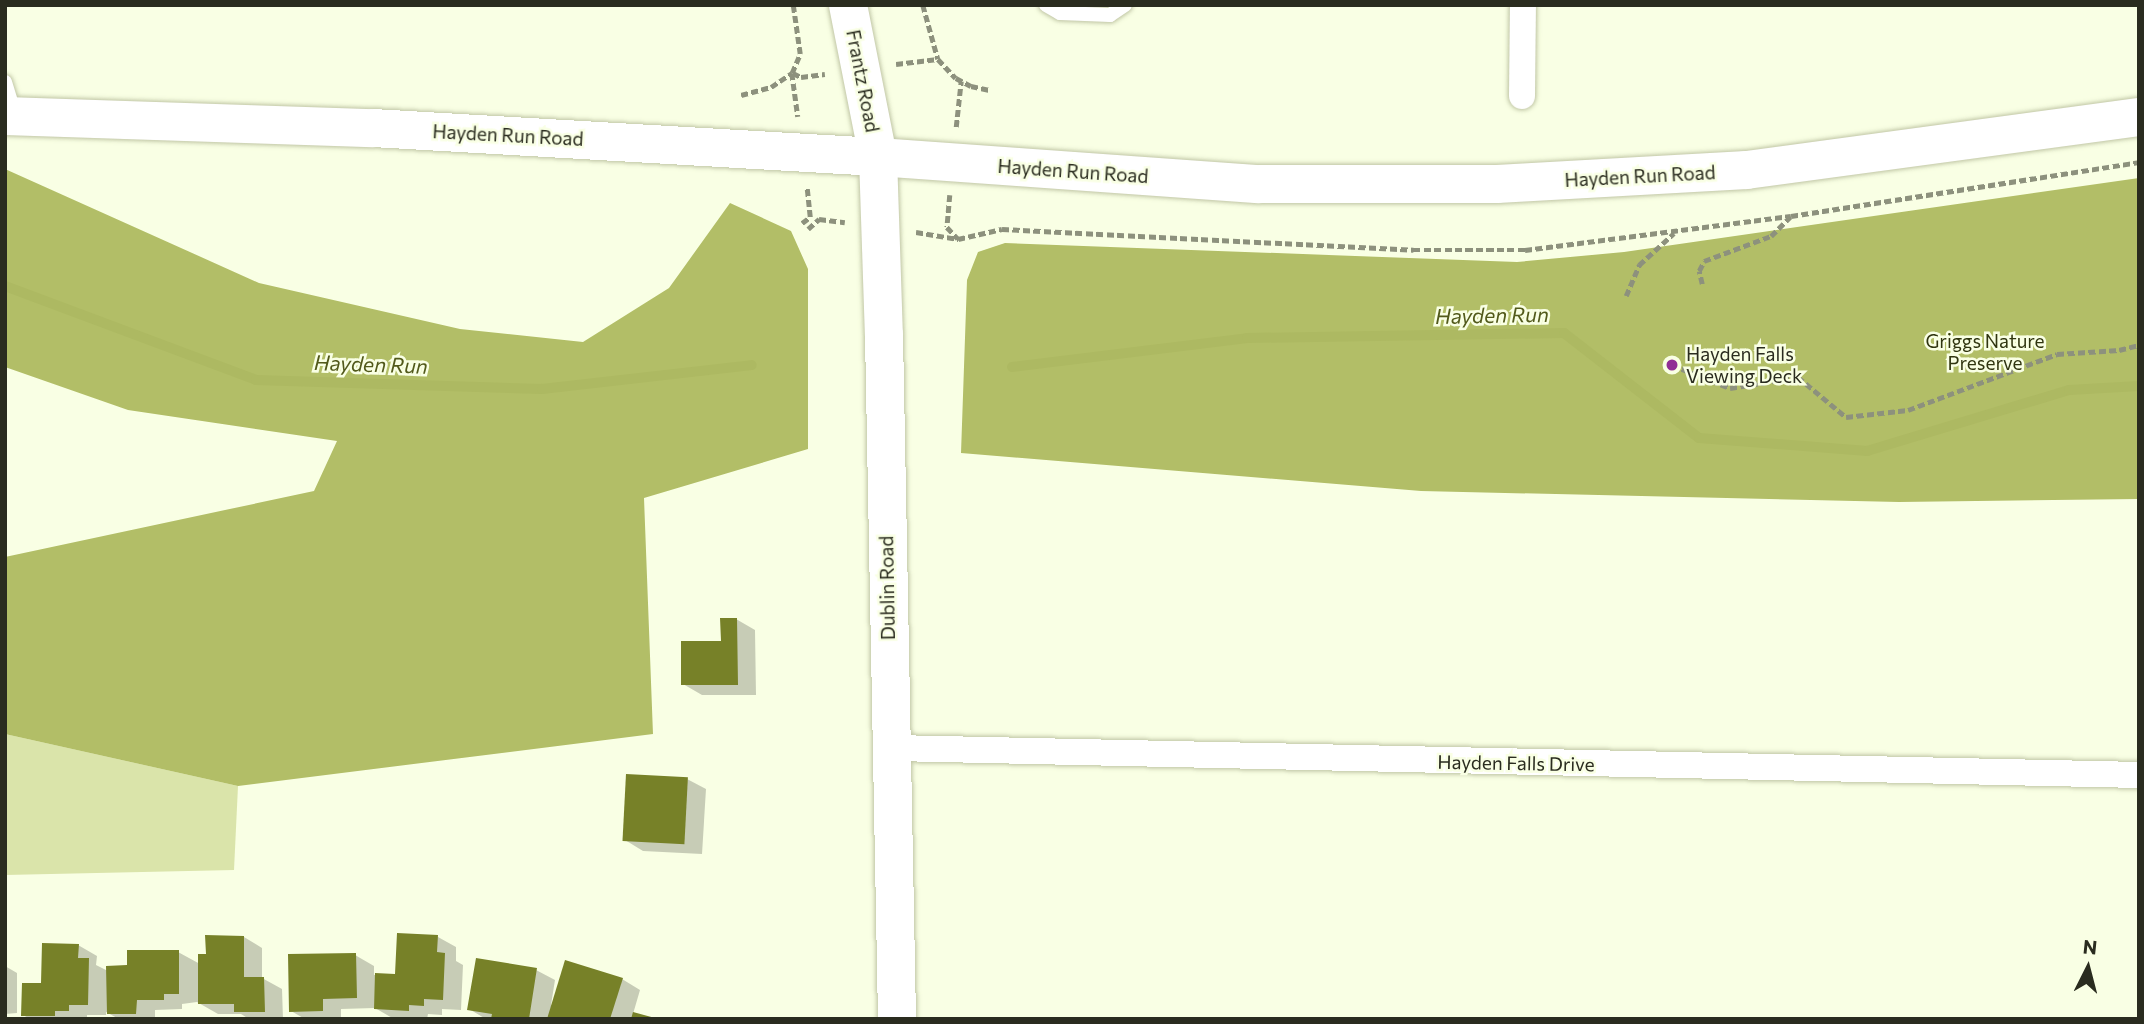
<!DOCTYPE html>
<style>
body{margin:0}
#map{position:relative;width:2144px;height:1024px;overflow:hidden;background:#f9ffe4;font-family:Commissioner,sans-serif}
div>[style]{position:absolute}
.green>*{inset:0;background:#dae4aa}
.forest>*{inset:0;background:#b2be67}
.shadow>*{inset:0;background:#0003}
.stream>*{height:10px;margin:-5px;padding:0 5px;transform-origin:5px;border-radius:5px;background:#adb962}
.building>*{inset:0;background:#778128;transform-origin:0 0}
.path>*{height:4.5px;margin-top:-2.25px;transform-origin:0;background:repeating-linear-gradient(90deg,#8d917d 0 7px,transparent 0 10.5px)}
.roads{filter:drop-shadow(0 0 2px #c1c7a6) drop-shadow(0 0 2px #c1c7a6)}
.service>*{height:14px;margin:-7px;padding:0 7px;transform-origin:7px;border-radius:7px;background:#fff}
.minor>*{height:26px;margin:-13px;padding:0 13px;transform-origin:13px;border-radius:13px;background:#fff}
.secondary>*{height:38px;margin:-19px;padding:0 19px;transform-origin:19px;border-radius:19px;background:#fff}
.primary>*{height:38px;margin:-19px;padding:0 19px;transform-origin:19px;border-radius:19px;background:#fff}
.dots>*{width:19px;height:19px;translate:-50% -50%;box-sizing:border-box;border:4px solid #f9ffe4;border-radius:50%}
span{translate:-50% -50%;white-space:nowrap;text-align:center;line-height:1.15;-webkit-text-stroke:5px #f9ffe4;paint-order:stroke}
.street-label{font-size:19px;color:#2a2c1f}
.park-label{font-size:19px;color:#303510}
.poi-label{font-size:19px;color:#2a2c1f}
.left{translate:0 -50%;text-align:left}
.water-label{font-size:21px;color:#525a1b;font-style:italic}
.frame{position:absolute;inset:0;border:7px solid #2a2c1f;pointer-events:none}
.north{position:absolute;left:2053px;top:933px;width:70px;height:70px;-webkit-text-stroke:5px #f9ffe4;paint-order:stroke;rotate:6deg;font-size:19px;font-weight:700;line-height:28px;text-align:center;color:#2a2c1f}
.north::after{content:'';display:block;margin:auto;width:24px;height:32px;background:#2a2c1f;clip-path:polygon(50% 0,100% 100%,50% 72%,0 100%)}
</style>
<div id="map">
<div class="green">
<div style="clip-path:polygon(5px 734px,238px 786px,234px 870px,5px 875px)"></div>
</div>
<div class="forest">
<div style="clip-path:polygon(5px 169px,259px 283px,460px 329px,583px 342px,669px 288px,730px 203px,791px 231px,808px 269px,808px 449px,644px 498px,653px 734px,238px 786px,5px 734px,5px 557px,314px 491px,337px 441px,128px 410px,5px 367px)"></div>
<div style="clip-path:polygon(2139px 178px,2139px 499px,1899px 502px,1421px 491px,961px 453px,967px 280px,978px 252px,1005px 243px,1517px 262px,1624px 252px)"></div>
</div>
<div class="shadow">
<div style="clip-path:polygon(736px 619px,755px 630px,756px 695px,702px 695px,683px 684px,722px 643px)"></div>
<div style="clip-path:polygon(687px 779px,706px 789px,702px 854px,643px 851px,625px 840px)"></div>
<div style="clip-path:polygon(398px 935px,438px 937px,456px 947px,456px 961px,463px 965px,461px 1010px,442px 1009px,442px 1015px,428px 1014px,427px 1019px,394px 1019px,375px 1008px,341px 1009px,341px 1019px,305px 1019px,291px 1011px,355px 955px,374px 966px,374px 975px,397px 975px)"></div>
<div style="clip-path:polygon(244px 937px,262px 948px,262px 978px,282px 989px,283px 1019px,249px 1019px,241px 1014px,218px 1014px,197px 1002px,182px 1004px,182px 1009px,155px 1010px,155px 1019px,119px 1019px,106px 1012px,106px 1015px,87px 1015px,87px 1019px,30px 1019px,23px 1015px,42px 985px,78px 945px,97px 956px,96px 965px,108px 971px,178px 952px,200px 964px,207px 956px)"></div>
<div style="clip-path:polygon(5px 966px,17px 973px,17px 1013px,5px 1014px)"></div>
<div style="clip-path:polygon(536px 970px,555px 980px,551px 1005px,622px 979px,640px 990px,633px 1014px,652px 1019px,486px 1019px,469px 1009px)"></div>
</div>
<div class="stream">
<div style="left:5px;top:286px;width:268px;rotate:20.5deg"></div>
<div style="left:256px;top:380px;width:286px;rotate:1.8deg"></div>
<div style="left:542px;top:389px;width:211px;rotate:-6.5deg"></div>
<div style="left:1012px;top:367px;width:237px;rotate:-7deg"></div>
<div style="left:1247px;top:338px;width:317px;rotate:-0.9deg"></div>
<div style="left:1564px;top:333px;width:171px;rotate:37.9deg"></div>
<div style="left:1699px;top:438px;width:169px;rotate:4.4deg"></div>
<div style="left:1867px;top:451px;width:211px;rotate:-16.8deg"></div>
<div style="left:2069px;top:390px;width:70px;rotate:-3.3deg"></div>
</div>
<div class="building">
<div style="clip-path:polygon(720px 618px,737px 618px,738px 685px,681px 685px,681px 641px,721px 641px)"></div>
<div style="left:626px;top:774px;width:62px;height:67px;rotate:3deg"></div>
<div style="clip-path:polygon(397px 933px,438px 935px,437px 952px,445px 953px,443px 1000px,424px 999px,424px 1006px,409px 1005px,409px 1011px,374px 1009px,375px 973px,395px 974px)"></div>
<div style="clip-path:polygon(205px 935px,244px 936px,244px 977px,264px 977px,265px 1012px,234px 1012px,234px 1004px,198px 1004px,198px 954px,206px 954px)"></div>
<div style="clip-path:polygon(42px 943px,79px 944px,78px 958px,89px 958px,88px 1005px,69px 1005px,69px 1011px,55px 1011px,55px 1016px,21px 1016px,22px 983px,41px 983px)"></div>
<div style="clip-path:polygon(127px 950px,179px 950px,179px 994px,164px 994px,164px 1000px,137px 1000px,136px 1014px,107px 1014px,106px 966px,127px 965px)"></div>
<div style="clip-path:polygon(356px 953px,357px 998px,323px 999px,323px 1011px,289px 1012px,288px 954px)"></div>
<div style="clip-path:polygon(476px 958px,537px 968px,529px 1019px,491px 1019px,492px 1014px,467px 1010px)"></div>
<div style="clip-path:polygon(565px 960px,623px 978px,610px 1019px,547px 1019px)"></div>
<div style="clip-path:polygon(633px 1012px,655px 1018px,655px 1019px,631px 1019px)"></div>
</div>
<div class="path">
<div style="left:923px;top:5px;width:56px;rotate:74.5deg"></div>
<div style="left:938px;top:59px;width:26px;rotate:47deg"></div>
<div style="left:956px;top:78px;width:17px;rotate:28deg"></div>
<div style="left:971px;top:86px;width:19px;rotate:12deg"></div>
<div style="left:896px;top:64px;width:42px;rotate:-6.8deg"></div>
<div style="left:792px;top:73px;width:44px;rotate:82.2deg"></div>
<div style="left:793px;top:73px;width:9px;rotate:27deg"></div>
<div style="left:801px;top:77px;width:24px;rotate:-7deg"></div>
<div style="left:741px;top:95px;width:31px;rotate:-15deg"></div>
<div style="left:771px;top:87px;width:25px;rotate:-34deg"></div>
<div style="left:792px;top:73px;width:21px;rotate:-67deg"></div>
<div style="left:800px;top:54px;width:49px;rotate:-98.1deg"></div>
<div style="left:956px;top:127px;width:46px;rotate:-83.8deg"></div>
<div style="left:950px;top:195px;width:32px;rotate:95deg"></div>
<div style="left:947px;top:227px;width:16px;rotate:47deg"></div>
<div style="left:802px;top:223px;width:10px;rotate:-37deg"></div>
<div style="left:810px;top:217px;width:29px;rotate:-96deg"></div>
<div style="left:808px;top:229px;width:15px;rotate:-42deg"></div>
<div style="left:819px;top:219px;width:26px;rotate:7deg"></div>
<div style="left:916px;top:232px;width:43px;rotate:9.5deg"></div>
<div style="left:958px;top:239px;width:45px;rotate:-12.8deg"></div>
<div style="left:1002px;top:229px;width:412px;rotate:2.9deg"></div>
<div style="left:1413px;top:250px;width:112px"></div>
<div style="left:1525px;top:250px;width:268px;rotate:-7.3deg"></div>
<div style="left:1791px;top:216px;width:352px;rotate:-8.8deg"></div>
<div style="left:1702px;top:284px;width:13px;rotate:-103deg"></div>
<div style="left:1699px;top:271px;width:11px;rotate:-63deg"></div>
<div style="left:1704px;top:261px;width:72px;rotate:-20.5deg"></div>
<div style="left:1771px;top:236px;width:27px;rotate:-45deg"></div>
<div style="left:1626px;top:296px;width:34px;rotate:-67deg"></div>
<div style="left:1639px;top:265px;width:47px;rotate:-42.4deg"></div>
<div style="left:1672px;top:365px;width:62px;rotate:21.6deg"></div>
<div style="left:1730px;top:388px;width:69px;rotate:-9.2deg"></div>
<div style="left:1798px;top:377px;width:62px;rotate:39.8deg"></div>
<div style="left:1846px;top:417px;width:62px;rotate:-6.4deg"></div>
<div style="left:1908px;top:410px;width:159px;rotate:-20.6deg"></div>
<div style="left:2057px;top:354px;width:62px;rotate:-3.7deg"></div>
<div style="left:2119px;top:350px;width:21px;rotate:-14deg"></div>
</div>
<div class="roads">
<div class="service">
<div style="left:1046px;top:5px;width:16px;rotate:30deg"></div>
<div style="left:1060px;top:13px;width:50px;rotate:2.3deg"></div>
<div style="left:1110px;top:15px;width:18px;rotate:-34deg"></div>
<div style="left:5px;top:82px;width:34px;rotate:73deg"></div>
</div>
<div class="minor">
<div style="left:1522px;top:96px;width:91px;rotate:-89.4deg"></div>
<div style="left:893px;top:748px;width:1246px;rotate:1.24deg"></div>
</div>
<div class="secondary">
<div style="left:5px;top:116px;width:368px;rotate:1.9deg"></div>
<div style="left:373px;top:128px;width:506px;rotate:3.29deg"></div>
</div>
<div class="primary">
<div style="left:848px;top:5px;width:155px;rotate:78.8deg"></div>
<div style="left:878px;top:157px;width:178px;rotate:88.1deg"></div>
<div style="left:884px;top:335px;width:684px;rotate:88.91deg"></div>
<div style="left:878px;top:157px;width:382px;rotate:4.1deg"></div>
<div style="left:1259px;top:184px;width:238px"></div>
<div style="left:1497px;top:184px;width:250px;rotate:-3.2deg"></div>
<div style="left:1747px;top:170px;width:396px;rotate:-7.7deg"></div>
</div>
</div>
<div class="dots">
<div style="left:1672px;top:365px;background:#902e95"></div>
</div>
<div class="street-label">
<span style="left:863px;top:81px;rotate:79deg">Frantz Road</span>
<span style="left:508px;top:135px;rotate:3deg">Hayden Run Road</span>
<span style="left:1073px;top:171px;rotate:4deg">Hayden Run Road</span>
<span style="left:1640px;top:176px;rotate:-3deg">Hayden Run Road</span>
<span style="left:887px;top:588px;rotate:-91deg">Dublin Road</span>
<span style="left:1516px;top:763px;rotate:1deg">Hayden Falls Drive</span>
</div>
<div class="park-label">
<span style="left:1985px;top:352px">Griggs Nature<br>Preserve</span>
</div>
<div class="poi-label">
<span class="left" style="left:1686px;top:365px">Hayden Falls<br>Viewing Deck</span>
</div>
<div class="water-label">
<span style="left:1492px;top:315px;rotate:-1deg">Hayden Run</span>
<span style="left:371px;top:364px;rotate:2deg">Hayden Run</span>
</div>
<div class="frame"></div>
<div class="north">N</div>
</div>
